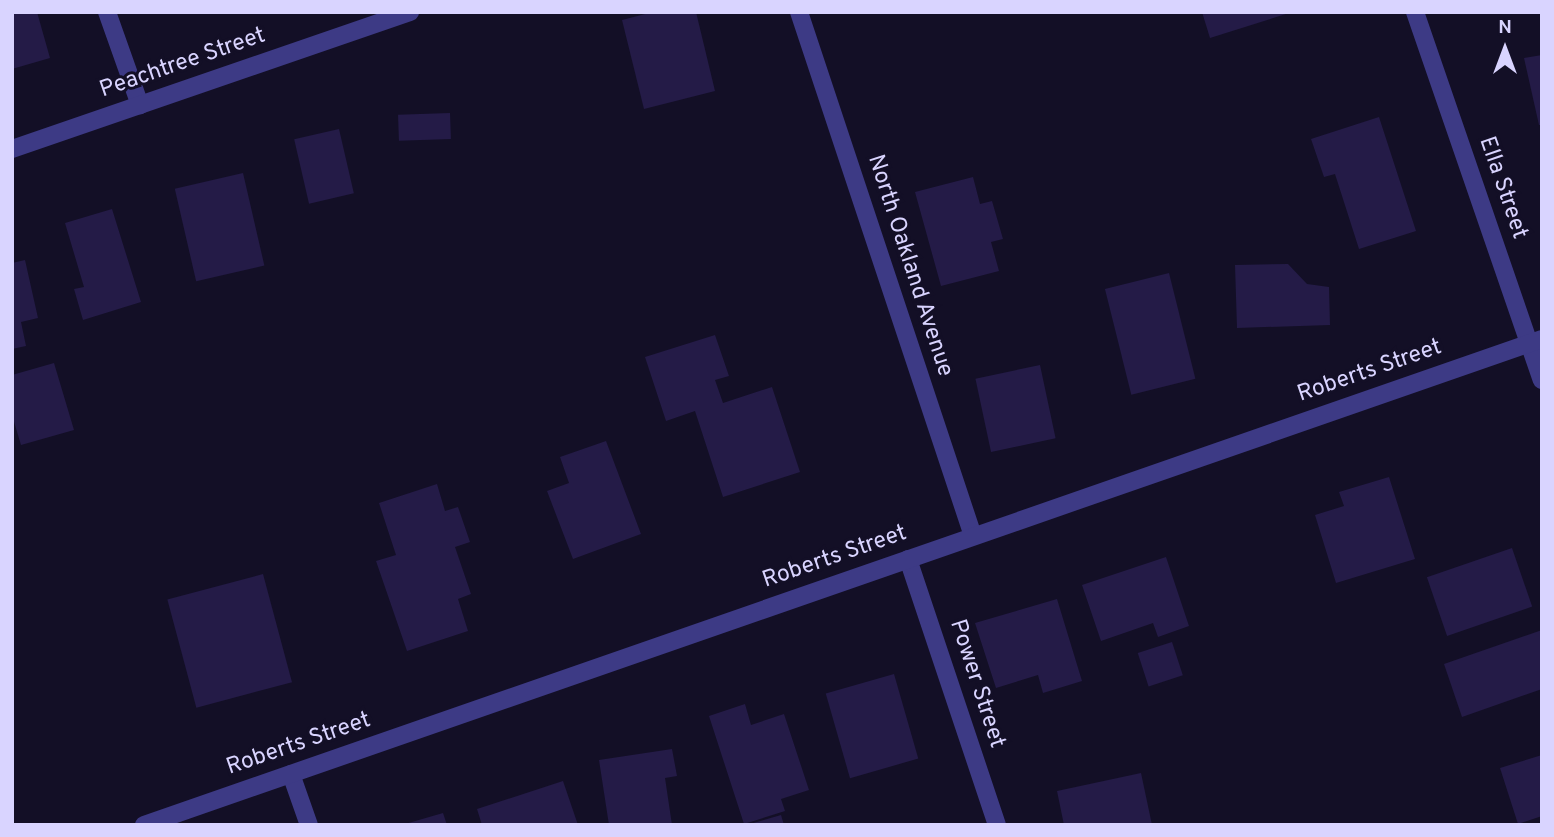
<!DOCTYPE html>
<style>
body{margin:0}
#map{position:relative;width:1554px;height:837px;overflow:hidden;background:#130f26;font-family:Overpass,sans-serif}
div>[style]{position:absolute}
.building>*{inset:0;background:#241b47;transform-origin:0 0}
.street>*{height:18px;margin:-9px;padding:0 9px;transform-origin:9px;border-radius:9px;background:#3d3a85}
span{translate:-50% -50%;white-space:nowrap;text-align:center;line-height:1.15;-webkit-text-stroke:6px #130f26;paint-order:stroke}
.street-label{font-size:23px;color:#d9d4ff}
.frame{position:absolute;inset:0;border:14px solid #d9d4ff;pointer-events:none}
.north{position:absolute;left:1470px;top:14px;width:70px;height:70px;-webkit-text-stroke:5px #130f26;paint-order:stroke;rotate:0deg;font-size:19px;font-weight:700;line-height:28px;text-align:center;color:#d9d4ff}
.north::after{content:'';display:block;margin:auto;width:24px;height:32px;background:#d9d4ff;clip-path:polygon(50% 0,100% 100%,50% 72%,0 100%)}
</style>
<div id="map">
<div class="building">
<div style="clip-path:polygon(12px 12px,37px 12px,50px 58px,12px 69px)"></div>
<div style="clip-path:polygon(653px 12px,696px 12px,715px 91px,644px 109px,622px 20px)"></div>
<div style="clip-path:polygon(1202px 12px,1289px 12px,1289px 13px,1210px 38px)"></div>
<div style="clip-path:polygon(1542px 55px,1542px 125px,1539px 125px,1524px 58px)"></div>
<div style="left:450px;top:113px;width:26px;height:52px;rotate:88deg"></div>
<div style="clip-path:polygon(1379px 117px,1416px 231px,1359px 249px,1335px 174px,1324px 177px,1311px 139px)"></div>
<div style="left:339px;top:129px;width:66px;height:46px;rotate:77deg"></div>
<div style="left:243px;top:173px;width:95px;height:70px;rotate:77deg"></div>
<div style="clip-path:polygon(973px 177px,980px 204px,992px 201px,1003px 239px,991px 242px,999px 271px,941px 286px,915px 192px)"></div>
<div style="clip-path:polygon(112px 209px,141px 302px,83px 320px,74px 289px,84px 287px,65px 223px)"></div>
<div style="clip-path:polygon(25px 260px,38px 318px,21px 322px,26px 346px,12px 349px,12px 263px)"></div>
<div style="clip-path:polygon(1288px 264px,1307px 284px,1329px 287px,1330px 325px,1237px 328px,1235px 265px)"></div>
<div style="left:1169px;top:273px;width:109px;height:66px;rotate:76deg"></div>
<div style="clip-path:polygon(715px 335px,729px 376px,715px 380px,723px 403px,772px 387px,800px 472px,723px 497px,695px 411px,666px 421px,645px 357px)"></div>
<div style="clip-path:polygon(54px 363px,74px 430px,21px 445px,12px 415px,12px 375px)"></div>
<div style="left:1040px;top:365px;width:75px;height:66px;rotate:78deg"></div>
<div style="clip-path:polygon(606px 441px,641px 534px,573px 559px,547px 491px,569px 483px,560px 457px)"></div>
<div style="clip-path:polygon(1389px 477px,1415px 559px,1336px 583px,1315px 515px,1344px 506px,1339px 492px)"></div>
<div style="clip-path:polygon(437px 484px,445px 511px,458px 507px,470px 542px,455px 547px,471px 594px,458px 599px,468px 631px,407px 651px,376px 561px,396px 555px,379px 503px)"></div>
<div style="left:1512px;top:548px;width:62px;height:90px;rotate:71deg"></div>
<div style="clip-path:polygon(1166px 557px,1189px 626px,1158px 637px,1153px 623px,1101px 641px,1082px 585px)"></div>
<div style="left:263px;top:574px;width:112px;height:99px;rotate:75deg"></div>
<div style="clip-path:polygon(1057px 599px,1082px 681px,1043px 693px,1038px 675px,996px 688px,975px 623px)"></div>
<div style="clip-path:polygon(1542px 630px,1542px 689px,1462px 717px,1444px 664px)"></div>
<div style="left:1172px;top:642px;width:35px;height:36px;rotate:72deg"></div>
<div style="left:894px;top:674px;width:88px;height:71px;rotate:74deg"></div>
<div style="clip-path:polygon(745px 704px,751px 725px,784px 714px,809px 790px,781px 799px,785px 811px,744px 824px,709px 716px)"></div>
<div style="clip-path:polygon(672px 749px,677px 776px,665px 778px,672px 825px,609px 825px,599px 760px)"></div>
<div style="clip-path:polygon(1542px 755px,1542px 816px,1518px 824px,1500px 768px)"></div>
<div style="clip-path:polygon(1141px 773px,1152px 825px,1064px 825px,1057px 791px)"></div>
<div style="clip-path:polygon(563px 781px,578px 825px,482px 825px,477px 809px)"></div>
<div style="clip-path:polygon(443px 813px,447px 825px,405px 825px,405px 824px)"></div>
<div style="clip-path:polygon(781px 815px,784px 825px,750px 825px,750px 824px)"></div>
</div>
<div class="street">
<div style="left:107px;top:12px;width:99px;rotate:70.5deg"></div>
<div style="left:799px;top:12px;width:552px;rotate:71.63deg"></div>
<div style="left:1415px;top:12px;width:389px;rotate:71deg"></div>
<div style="left:12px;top:149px;width:421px;rotate:-19deg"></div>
<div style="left:908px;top:559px;width:280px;rotate:71.5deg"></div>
<div style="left:291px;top:774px;width:54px;rotate:70.6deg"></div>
<div style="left:144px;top:825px;width:1480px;rotate:-19.17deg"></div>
</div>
<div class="street-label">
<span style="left:183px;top:64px;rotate:-19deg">Peachtree Street</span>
<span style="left:1502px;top:188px;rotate:71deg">Ella Street</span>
<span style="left:909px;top:266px;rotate:72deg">North Oakland Avenue</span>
<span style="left:1370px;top:372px;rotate:-19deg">Roberts Street</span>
<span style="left:835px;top:558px;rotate:-19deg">Roberts Street</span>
<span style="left:976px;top:684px;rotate:72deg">Power Street</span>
<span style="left:299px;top:745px;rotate:-19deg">Roberts Street</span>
</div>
<div class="frame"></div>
<div class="north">N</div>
</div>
